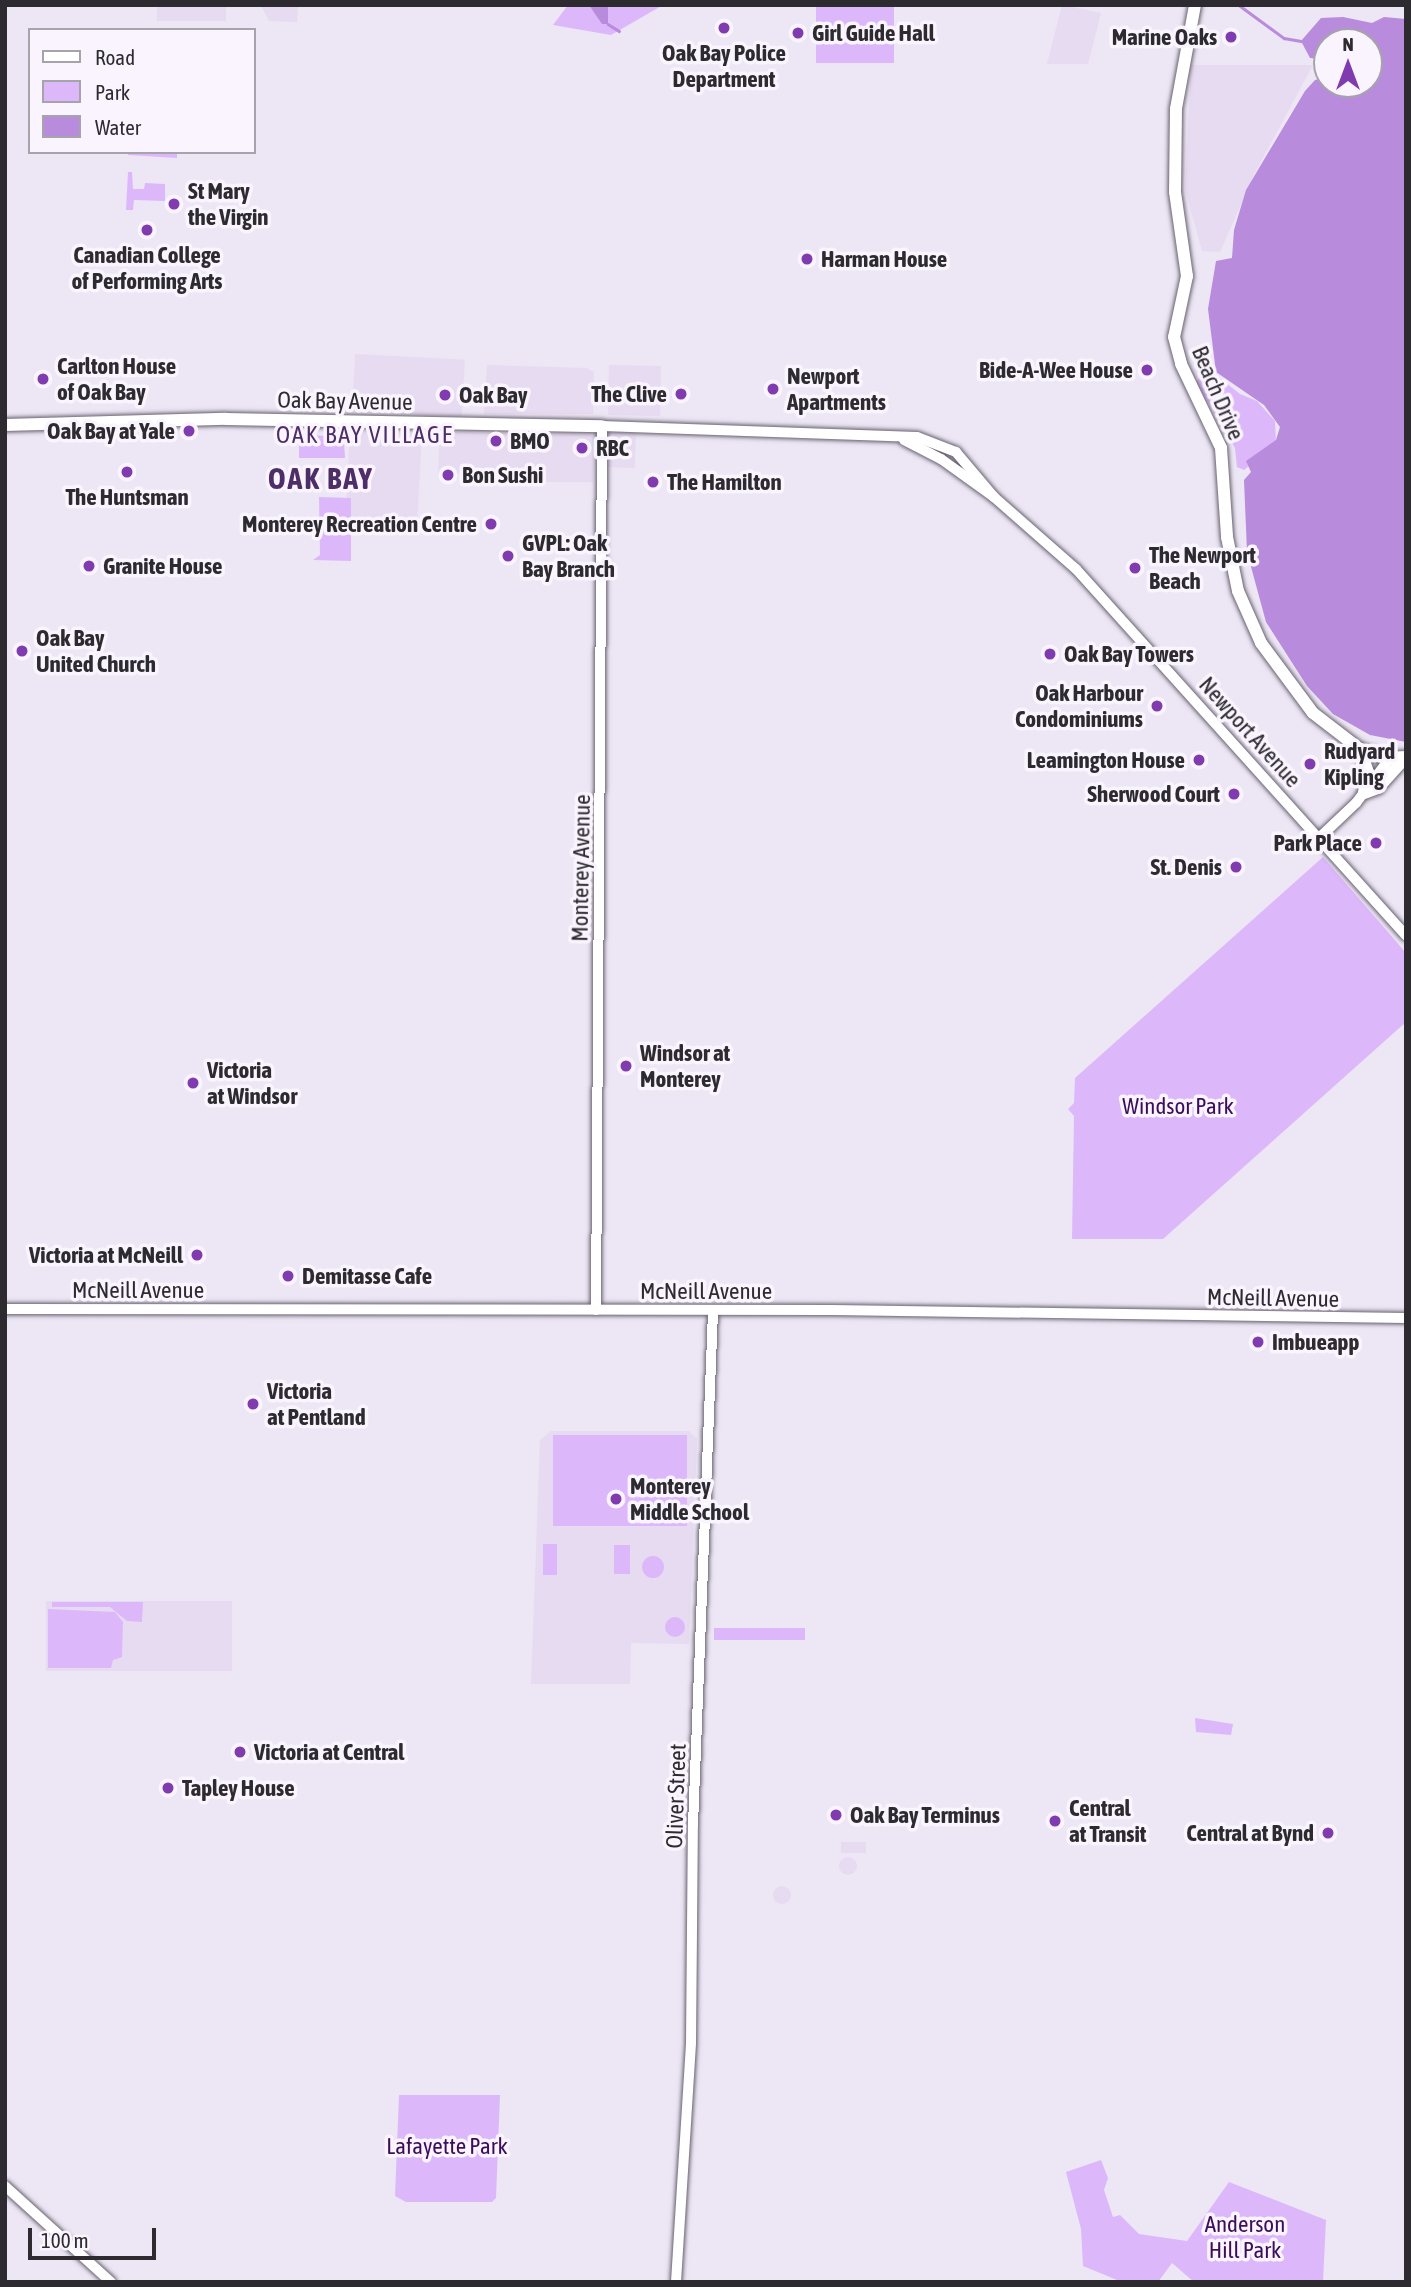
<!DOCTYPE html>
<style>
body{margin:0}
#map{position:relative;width:1411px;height:2287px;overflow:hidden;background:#ede6f5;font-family:"Asap Condensed",sans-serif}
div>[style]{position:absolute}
.built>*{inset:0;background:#e7dbf2;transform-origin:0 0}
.round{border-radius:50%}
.green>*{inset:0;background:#dcb8fb;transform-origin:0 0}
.water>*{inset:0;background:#b88bdd}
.stream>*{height:2.5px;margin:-1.25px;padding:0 1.25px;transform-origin:1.25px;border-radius:1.25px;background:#b88bdd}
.roads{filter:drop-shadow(0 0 2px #68626f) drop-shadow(0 0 2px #68626f)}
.minor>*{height:10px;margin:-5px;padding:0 5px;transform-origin:5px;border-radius:5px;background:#fff}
.major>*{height:12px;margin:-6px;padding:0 6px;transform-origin:6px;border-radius:6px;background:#fff}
.dots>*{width:19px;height:19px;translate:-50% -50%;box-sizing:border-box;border:4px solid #f9f4fd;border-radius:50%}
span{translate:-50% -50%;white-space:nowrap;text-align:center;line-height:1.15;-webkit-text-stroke:7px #f9f4fd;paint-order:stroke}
.poi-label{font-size:23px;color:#2d2a30;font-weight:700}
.left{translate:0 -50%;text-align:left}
.right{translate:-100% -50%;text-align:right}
.street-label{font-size:23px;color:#2d2a30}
.park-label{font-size:23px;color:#3c0d58}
.neighbourhood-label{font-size:24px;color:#4e2e67;letter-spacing:2px}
.district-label{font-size:30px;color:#4e2e67;font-weight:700;letter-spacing:2px}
.frame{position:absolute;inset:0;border:7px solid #2d2a30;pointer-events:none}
.legend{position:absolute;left:28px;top:28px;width:228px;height:126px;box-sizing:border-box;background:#f9f4fd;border:2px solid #a7a3ab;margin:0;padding:9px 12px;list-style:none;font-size:21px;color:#2d2a30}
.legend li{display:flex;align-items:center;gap:14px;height:35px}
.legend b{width:35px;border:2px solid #a7a3ab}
.north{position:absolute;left:1313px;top:28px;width:70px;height:70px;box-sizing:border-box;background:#f9f4fd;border:2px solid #a7a3ab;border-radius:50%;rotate:0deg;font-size:19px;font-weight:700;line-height:28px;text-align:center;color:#2d2a30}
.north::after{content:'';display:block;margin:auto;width:24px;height:32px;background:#803caf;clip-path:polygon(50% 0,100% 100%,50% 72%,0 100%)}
.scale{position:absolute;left:28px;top:2228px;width:128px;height:32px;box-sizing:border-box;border:4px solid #2d2a30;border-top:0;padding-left:9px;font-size:21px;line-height:24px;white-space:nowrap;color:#2d2a30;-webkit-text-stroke:5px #f9f4fd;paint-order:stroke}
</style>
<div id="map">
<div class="built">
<div style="left:157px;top:5px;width:69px;height:16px"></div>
<div style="clip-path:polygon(261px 5px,298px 5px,297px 22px,269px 21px)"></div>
<div style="clip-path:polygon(1062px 5px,1101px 13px,1088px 64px,1047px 64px)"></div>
<div style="clip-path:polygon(1191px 65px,1313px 65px,1255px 173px,1220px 252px,1202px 251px,1185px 189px)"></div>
<div style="left:355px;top:354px;width:110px;height:57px;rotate:3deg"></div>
<div style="clip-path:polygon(487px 365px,587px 368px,594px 372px,593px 414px,484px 414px)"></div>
<div style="left:609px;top:365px;width:52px;height:50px;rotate:1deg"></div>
<div style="left:350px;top:430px;width:72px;height:101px;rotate:3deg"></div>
<div style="clip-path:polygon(440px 432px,591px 435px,594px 438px,593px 482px,534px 482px,534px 475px,438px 473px)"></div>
<div style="left:636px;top:433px;width:35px;height:28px;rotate:92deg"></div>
<div style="clip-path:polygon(551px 1431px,689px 1431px,697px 1439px,689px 1644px,631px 1643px,630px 1684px,531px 1684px,540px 1440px)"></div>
<div style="left:46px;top:1601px;width:186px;height:70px"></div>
<div style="left:841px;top:1842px;width:25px;height:11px"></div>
<div class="round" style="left:839px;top:1857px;width:18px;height:18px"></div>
<div class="round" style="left:773px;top:1886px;width:18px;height:18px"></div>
</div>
<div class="green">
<div style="clip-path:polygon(568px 5px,663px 5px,611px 35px,553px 25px)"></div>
<div style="left:816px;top:5px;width:78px;height:58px"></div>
<div style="clip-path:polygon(128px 152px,177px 152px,177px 158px,128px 155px)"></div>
<div style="clip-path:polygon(128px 172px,132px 172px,133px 189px,144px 189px,145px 183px,165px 184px,165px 201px,134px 200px,133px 210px,126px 210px)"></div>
<div style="clip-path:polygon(1208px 369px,1240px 394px,1257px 401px,1275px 421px,1276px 444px,1244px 470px,1237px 467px,1235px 448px,1196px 382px)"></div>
<div style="clip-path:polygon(299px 435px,334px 436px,344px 443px,345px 458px,299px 458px)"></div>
<div style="clip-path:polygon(319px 497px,351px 498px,351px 561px,313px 560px,320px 555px)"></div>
<div style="clip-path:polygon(1323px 857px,1406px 953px,1406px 1022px,1163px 1239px,1072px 1239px,1074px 1116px,1068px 1109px,1074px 1103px,1075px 1078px)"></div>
<div style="left:553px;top:1435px;width:134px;height:91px"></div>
<div style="left:543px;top:1544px;width:14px;height:31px"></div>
<div style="left:614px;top:1545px;width:16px;height:29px"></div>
<div class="round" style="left:642px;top:1556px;width:22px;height:22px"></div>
<div style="clip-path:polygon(52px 1602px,143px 1602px,142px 1622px,127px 1621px,110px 1607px,52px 1607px)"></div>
<div style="clip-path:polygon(48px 1609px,115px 1612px,123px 1622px,122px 1657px,113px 1660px,111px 1668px,48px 1668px)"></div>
<div class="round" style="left:665px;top:1617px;width:20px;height:20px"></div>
<div style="left:714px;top:1628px;width:91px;height:12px"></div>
<div style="clip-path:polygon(1195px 1718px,1233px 1724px,1231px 1735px,1196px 1732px)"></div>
<div style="clip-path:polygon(399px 2095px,500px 2095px,496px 2198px,492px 2202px,406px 2202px,395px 2196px)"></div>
<div style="clip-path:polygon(1101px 2160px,1108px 2178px,1104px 2190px,1113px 2217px,1120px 2215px,1139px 2234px,1187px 2241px,1229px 2182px,1326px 2220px,1323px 2282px,1194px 2282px,1172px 2263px,1158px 2282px,1122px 2282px,1083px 2266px,1081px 2229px,1066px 2172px)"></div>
</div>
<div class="water">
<div style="clip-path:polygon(589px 5px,608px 5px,608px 24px,602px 24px)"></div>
<div style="clip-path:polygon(1343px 17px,1372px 23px,1384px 17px,1406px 19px,1406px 742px,1370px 735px,1333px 714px,1307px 686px,1266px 622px,1247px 552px,1244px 480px,1251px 472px,1246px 461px,1276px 440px,1280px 427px,1264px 405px,1216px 372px,1208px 309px,1216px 261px,1232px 258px,1234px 230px,1246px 190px,1305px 91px,1315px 80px,1327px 77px,1326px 64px,1327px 65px,1327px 84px,1369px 84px,1369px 42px,1327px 42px,1327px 58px,1320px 59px,1310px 58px,1301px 41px,1321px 18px)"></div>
</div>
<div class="stream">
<div style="left:1239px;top:5px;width:56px;rotate:36.3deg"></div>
<div style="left:1284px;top:38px;width:17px;rotate:10deg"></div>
<div style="left:608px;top:24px;width:13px;rotate:32deg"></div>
</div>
<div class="roads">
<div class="minor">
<div style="left:904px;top:440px;width:42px;rotate:27.2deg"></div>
<div style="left:941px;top:459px;width:65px;rotate:35.6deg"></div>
<div style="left:994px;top:497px;width:109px;rotate:41.3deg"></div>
<div style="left:1076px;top:569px;width:493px;rotate:48deg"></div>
<div style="left:1319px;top:838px;width:51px;rotate:-43.4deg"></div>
<div style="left:1356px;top:803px;width:56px;rotate:-52.9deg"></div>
<div style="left:5px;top:1309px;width:827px;rotate:0.07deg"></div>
<div style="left:832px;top:1310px;width:574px;rotate:0.8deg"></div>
<div style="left:596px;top:1310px;width:884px;rotate:-89.61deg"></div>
<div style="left:602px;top:426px;width:315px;rotate:2deg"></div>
<div style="left:917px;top:437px;width:42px;rotate:21deg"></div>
<div style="left:956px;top:452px;width:59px;rotate:49.8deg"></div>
<div style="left:5px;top:2186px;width:143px;rotate:42.2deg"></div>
<div style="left:676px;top:2282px;width:239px;rotate:-86.4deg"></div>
<div style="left:691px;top:2043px;width:218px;rotate:-89.5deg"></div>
<div style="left:693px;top:1825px;width:514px;rotate:-87.77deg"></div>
</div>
<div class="major">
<div style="left:1195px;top:5px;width:106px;rotate:100.4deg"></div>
<div style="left:1176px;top:109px;width:83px;rotate:90.7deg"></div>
<div style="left:1175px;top:192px;width:85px;rotate:81.9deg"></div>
<div style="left:1187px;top:276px;width:62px;rotate:102deg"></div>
<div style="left:1174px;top:337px;width:28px;rotate:75deg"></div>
<div style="left:1181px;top:364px;width:93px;rotate:64.5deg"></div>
<div style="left:1221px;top:448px;width:89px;rotate:86.1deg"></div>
<div style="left:1227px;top:537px;width:55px;rotate:78.5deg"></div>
<div style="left:1238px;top:591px;width:57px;rotate:66.1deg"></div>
<div style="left:1261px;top:643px;width:87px;rotate:53.4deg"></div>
<div style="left:1313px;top:713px;width:59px;rotate:37.5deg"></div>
<div style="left:1360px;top:749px;width:27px;rotate:20deg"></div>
<div style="left:1385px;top:758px;width:21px;rotate:-3deg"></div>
<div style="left:5px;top:425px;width:221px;rotate:-1.6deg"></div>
<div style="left:226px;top:419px;width:376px;rotate:1.1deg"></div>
<div style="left:1360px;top:749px;width:24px;rotate:71deg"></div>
<div style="left:1368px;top:772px;width:21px;rotate:101deg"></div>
<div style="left:1364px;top:793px;width:15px;rotate:-20deg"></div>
<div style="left:1378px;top:788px;width:40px;rotate:-48deg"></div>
</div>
</div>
<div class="dots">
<div style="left:724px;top:28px;background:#803caf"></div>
<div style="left:798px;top:33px;background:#803caf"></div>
<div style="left:1231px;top:37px;background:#803caf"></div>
<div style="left:174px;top:204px;background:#803caf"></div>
<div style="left:147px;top:230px;background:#803caf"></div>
<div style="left:807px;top:259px;background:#803caf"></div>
<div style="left:1147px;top:370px;background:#803caf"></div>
<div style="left:43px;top:379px;background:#803caf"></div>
<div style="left:773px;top:389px;background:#803caf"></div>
<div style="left:681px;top:394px;background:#803caf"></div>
<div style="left:445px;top:395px;background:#803caf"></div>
<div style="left:189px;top:431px;background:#803caf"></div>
<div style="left:496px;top:441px;background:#803caf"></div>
<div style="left:582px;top:448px;background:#803caf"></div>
<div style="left:127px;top:472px;background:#803caf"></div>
<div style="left:448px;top:475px;background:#803caf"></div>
<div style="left:653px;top:482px;background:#803caf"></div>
<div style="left:491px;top:524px;background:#803caf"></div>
<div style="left:508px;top:556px;background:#803caf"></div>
<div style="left:89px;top:566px;background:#803caf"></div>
<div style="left:1135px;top:568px;background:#803caf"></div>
<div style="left:22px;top:651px;background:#803caf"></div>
<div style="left:1050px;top:654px;background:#803caf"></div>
<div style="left:1157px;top:706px;background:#803caf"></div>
<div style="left:1199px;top:760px;background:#803caf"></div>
<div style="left:1310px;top:764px;background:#803caf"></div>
<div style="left:1234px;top:794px;background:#803caf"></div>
<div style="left:1376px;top:843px;background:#803caf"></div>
<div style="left:1236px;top:867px;background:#803caf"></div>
<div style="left:626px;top:1066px;background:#803caf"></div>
<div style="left:193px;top:1083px;background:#803caf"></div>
<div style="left:197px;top:1255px;background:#803caf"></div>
<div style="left:288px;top:1276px;background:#803caf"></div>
<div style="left:1258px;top:1342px;background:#803caf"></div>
<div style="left:253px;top:1404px;background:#803caf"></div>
<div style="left:616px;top:1499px;background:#803caf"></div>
<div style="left:240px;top:1752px;background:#803caf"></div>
<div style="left:168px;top:1788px;background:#803caf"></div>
<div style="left:836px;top:1815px;background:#803caf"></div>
<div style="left:1055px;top:1821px;background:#803caf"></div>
<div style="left:1328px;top:1833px;background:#803caf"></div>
</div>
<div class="poi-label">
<span class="left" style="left:812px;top:33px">Girl Guide Hall</span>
<span class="right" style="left:1217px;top:37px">Marine Oaks</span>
<span style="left:724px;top:66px">Oak Bay Police<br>Department</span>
<span class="left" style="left:188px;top:204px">St Mary<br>the Virgin</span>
<span style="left:147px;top:268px">Canadian College<br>of Performing Arts</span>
<span class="left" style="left:821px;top:259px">Harman House</span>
<span class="left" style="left:57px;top:379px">Carlton House<br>of Oak Bay</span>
<span class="right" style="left:1133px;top:370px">Bide-A-Wee House</span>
<span class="left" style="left:787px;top:389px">Newport<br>Apartments</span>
<span class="right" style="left:667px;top:394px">The Clive</span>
<span class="left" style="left:459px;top:395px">Oak Bay</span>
<span class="right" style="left:175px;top:431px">Oak Bay at Yale</span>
<span class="left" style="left:510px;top:441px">BMO</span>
<span class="left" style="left:596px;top:448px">RBC</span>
<span class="left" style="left:462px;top:475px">Bon Sushi</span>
<span class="left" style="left:667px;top:482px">The Hamilton</span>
<span style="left:127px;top:497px">The Huntsman</span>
<span class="right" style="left:477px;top:524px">Monterey Recreation Centre</span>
<span class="left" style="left:522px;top:556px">GVPL: Oak<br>Bay Branch</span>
<span class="left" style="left:1149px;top:568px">The Newport<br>Beach</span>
<span class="left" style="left:103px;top:566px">Granite House</span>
<span class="left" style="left:36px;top:651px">Oak Bay<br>United Church</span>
<span class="left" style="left:1064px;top:654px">Oak Bay Towers</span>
<span class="right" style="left:1143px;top:706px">Oak Harbour<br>Condominiums</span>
<span class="left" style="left:1324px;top:764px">Rudyard<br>Kipling</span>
<span class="right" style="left:1185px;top:760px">Leamington House</span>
<span class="right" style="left:1220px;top:794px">Sherwood Court</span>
<span class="right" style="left:1362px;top:843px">Park Place</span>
<span class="right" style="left:1222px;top:867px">St. Denis</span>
<span class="left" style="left:640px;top:1066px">Windsor at<br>Monterey</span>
<span class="left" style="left:207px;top:1083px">Victoria<br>at Windsor</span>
<span class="right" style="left:183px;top:1255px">Victoria at McNeill</span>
<span class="left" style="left:302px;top:1276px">Demitasse Cafe</span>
<span class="left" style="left:1272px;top:1342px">Imbueapp</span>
<span class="left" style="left:267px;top:1404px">Victoria<br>at Pentland</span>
<span class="left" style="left:630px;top:1499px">Monterey<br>Middle School</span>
<span class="left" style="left:254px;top:1752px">Victoria at Central</span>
<span class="left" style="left:182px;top:1788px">Tapley House</span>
<span class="left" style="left:1069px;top:1821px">Central<br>at Transit</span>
<span class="left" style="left:850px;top:1815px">Oak Bay Terminus</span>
<span class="right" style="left:1314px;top:1833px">Central at Bynd</span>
</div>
<div class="street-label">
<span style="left:1218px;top:393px;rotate:67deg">Beach Drive</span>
<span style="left:345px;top:401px;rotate:1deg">Oak Bay Avenue</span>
<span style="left:1250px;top:732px;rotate:48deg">Newport Avenue</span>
<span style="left:581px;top:868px;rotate:-89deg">Monterey Avenue</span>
<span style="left:138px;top:1290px">McNeill Avenue</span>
<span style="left:706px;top:1291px">McNeill Avenue</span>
<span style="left:1273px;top:1298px;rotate:1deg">McNeill Avenue</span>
<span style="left:676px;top:1796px;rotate:-88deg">Oliver Street</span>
</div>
<div class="park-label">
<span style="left:1178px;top:1106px">Windsor Park</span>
<span style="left:447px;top:2146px">Lafayette Park</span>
<span style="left:1245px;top:2237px">Anderson<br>Hill Park</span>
</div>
<div class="neighbourhood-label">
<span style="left:365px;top:435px">OAK BAY VILLAGE</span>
</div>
<div class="district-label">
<span style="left:321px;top:478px">OAK BAY</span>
</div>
<div class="frame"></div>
<ul class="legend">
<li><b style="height:9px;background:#fff"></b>Road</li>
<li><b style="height:19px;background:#dcb8fb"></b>Park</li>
<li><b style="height:19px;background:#b88bdd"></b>Water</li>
</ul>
<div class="north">N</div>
<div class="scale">100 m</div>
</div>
